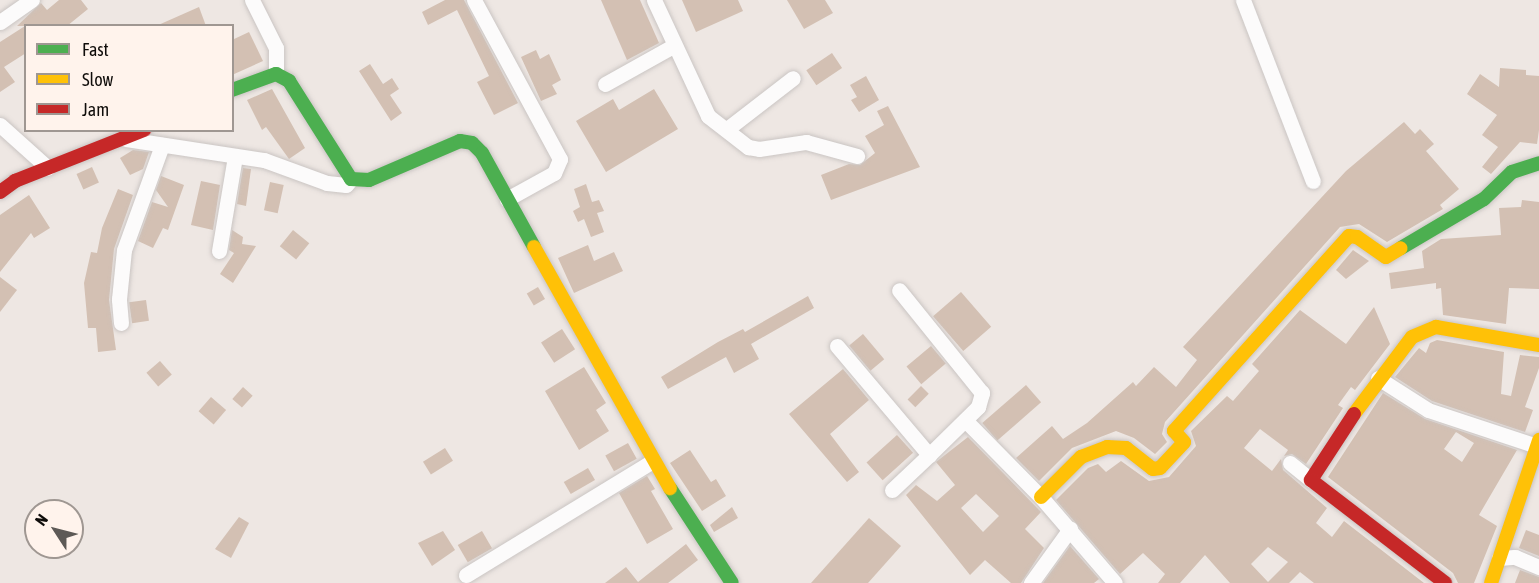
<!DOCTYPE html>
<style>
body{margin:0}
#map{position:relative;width:1539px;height:583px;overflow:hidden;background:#eee7e3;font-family:"Asap Condensed",sans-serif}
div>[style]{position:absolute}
.building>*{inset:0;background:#d3c0b3;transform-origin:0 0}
.roads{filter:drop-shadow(0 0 2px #cac5c3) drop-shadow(0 0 2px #cac5c3)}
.street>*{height:15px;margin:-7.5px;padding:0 7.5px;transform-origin:7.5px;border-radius:7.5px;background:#fcfbfb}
.fast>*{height:14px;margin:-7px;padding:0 7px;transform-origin:7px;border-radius:7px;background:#4caf50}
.slow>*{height:14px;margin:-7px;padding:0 7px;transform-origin:7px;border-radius:7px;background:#ffc107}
.jam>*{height:14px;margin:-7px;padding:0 7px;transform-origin:7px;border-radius:7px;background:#c62828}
span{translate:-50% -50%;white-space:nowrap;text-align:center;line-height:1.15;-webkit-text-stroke:6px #fff3ec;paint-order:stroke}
.legend{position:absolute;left:24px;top:24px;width:210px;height:108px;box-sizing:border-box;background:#fff3ec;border:2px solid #9f9792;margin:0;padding:8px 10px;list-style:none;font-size:18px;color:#0f0c0a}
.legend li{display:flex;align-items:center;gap:12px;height:30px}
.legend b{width:30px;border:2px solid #9f9792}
.north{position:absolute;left:24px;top:499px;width:60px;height:60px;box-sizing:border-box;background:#fff3ec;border:2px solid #9f9792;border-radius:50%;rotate:306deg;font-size:16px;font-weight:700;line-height:24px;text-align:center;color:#0f0c0a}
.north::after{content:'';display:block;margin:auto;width:21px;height:27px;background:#5d5956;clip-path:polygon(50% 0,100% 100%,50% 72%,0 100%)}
</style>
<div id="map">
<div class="building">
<div style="clip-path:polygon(59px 0,81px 0,88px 9px,67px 26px,26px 26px,26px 53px,4px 67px,15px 82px,0 92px,0 42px,25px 26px,17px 26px,41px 3px,47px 10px)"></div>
<div style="clip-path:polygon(445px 0,464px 0,518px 103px,494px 115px,477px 82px,489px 76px,457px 10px,428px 25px,422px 12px)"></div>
<div style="clip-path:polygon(601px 0,640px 0,659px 43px,627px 60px)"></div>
<div style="clip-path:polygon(682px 0,738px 0,743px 11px,696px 32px)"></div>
<div style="clip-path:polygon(787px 0,825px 0,833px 13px,804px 29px)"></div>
<div style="clip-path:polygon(199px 7px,206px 26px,156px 26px)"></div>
<div style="clip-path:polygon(249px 32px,263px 61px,232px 75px,232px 40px)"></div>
<div style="clip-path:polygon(536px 50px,540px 59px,549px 54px,561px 80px,552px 85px,557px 94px,541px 101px,521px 57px)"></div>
<div style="left:832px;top:53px;width:18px;height:31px;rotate:56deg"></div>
<div style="clip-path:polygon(370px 64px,383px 84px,392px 78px,399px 89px,390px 95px,402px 113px,391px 121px,359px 71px)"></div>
<div style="clip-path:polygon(1500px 68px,1526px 70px,1526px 75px,1539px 76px,1539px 130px,1537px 144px,1520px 142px,1491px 174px,1482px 167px,1498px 147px,1482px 135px,1497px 115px,1467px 94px,1480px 74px,1499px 87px)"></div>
<div style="clip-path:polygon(866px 76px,879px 100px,859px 112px,851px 100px,857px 97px,850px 85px)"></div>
<div style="clip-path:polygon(272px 89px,305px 148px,289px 159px,266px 127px,262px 130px,247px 100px)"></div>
<div style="clip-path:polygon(654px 89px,678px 129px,606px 172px,576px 121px,613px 99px,619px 110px)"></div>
<div style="clip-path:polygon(888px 106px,920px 167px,831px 200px,821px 175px,849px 164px,860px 165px,875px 153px,865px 136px,884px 125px,877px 111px)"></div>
<div style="clip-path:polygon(1404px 122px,1415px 134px,1420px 129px,1434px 144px,1426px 151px,1459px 189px,1440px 205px,1443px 209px,1387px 242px,1359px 224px,1340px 227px,1165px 422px,1162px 434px,1167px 442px,1155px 454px,1134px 438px,1116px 431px,1072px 448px,1039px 481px,1016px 458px,1052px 426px,1063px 439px,1087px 423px,1133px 382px,1136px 386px,1154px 367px,1176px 387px,1197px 360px,1183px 347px,1346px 171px)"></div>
<div style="clip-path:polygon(133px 150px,149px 152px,143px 169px,130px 175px,120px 158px)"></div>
<div style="left:92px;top:167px;width:17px;height:17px;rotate:66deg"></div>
<div style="clip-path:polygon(243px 168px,251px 169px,246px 206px,237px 204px)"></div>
<div style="clip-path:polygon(161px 176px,184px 185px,168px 230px,163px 228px,153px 248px,138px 241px,152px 202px,168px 207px,156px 190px)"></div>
<div style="clip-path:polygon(201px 181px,220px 185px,213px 230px,191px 225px)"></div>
<div style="left:270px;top:182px;width:14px;height:29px;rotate:12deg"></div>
<div style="clip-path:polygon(586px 184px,592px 202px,599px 200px,604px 211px,597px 213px,604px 232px,591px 237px,584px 219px,578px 222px,573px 211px,580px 207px,574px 189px)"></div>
<div style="clip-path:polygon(118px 189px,133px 195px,114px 249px,109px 300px,116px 350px,98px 352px,96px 328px,88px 328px,84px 283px,91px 252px,97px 253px,102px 228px)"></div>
<div style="clip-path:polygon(29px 195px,50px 228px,34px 238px,31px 233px,0 272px,0 215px)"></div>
<div style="clip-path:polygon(1522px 200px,1539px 202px,1539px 289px,1509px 288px,1506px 324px,1443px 315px,1441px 288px,1436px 289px,1436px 283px,1391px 289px,1389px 273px,1424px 268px,1422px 251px,1441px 239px,1501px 235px,1499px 208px,1521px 207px)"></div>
<div style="clip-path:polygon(232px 230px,243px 237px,242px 244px,256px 246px,233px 283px,220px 274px,234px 253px,229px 250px)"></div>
<div style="left:293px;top:230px;width:21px;height:21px;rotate:39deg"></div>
<div style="clip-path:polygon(588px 245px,594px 261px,614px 252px,623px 271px,574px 293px,558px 258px)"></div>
<div style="clip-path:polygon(1353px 250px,1369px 261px,1346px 279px,1336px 270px)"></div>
<div style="clip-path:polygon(0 277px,17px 290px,0 312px)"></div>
<div style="left:538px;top:287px;width:14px;height:13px;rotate:60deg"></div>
<div style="left:961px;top:292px;width:46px;height:37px;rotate:49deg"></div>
<div style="clip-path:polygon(808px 296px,814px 308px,751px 344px,759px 359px,734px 373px,726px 357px,668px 389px,661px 377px,718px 342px,743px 329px,745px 332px)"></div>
<div style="left:146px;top:300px;width:21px;height:17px;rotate:82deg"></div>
<div style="clip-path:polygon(evenodd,1374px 307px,1390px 344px,1355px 390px,1351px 387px,1338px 405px,1343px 408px,1306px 464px,1292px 454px,1284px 456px,1288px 450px,1260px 429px,1244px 448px,1272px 471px,1281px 459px,1283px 470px,1327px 508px,1316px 523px,1332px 537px,1344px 521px,1424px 583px,1314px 583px,1300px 572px,1289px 583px,1230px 583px,1205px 555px,1180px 583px,1158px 583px,1165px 574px,1143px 553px,1120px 574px,1056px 500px,1088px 468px,1098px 464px,1106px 472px,1121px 461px,1149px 481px,1169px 477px,1196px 446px,1191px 431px,1227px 396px,1233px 401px,1259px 371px,1252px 364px,1300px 310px,1346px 344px,1374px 307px,1268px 547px,1288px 562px,1268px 582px,1251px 564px,1268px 547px)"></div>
<div style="left:562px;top:329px;width:24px;height:25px;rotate:57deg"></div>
<div style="left:863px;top:334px;width:33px;height:18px;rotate:50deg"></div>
<div style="clip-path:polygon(1437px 340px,1504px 352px,1501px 394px,1511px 396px,1520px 355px,1539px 357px,1539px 368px,1525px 407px,1533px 410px,1525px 432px,1432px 401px,1395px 377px,1419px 348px,1426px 353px,1430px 343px)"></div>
<div style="left:931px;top:346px;width:23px;height:32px;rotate:50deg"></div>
<div style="left:160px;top:361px;width:18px;height:18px;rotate:49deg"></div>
<div style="clip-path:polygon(584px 367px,606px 403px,596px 410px,609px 431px,579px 450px,545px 391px)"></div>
<div style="clip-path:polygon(843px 369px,869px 400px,830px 434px,859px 472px,847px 482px,789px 414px)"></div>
<div style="left:1026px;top:385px;width:23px;height:58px;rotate:49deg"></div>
<div style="left:921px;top:386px;width:11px;height:19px;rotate:45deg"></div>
<div style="left:243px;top:387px;width:13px;height:16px;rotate:42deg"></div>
<div style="clip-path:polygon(evenodd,1383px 393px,1425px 419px,1517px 450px,1479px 515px,1497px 526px,1474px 583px,1458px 583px,1453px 573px,1328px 477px,1383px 393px,1456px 432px,1474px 443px,1462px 462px,1444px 449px,1456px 432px)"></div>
<div style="left:211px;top:397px;width:20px;height:19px;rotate:41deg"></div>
<div style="left:897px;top:435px;width:24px;height:41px;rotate:48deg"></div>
<div style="clip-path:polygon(evenodd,968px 437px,1041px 512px,1025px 529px,1044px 548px,1021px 583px,1011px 583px,985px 560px,970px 575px,906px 495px,916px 485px,937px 501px,955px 485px,936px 462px,968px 437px,976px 494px,999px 516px,983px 532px,961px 508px,976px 494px)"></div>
<div style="left:628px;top:443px;width:18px;height:26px;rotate:61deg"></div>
<div style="left:445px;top:448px;width:15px;height:26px;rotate:58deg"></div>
<div style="clip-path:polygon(690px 450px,711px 482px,716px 479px,726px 496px,702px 511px,670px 463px)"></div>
<div style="left:588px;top:468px;width:14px;height:28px;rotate:60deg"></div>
<div style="clip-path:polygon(647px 476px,655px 489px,651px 491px,673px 529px,647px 544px,619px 493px)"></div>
<div style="clip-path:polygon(732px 507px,738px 518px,714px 532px,710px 525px)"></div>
<div style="clip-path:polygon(239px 517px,249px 523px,231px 558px,215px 549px)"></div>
<div style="clip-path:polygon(869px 518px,901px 546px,868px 583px,811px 583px)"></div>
<div style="clip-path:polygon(1526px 530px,1539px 535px,1539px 556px,1519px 548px)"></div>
<div style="clip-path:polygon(443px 531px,455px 550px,432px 566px,418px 543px)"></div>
<div style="left:482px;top:531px;width:20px;height:28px;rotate:60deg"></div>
<div style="clip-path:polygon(686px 544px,698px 560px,668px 583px,605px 583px,626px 567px,638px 582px)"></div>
<div style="clip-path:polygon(1070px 546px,1099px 579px,1094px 583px,1043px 583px)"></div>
<div style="clip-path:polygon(1520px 570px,1539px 577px,1539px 583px,1515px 583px)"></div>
</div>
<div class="roads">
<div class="street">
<div style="left:252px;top:0;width:54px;rotate:63.4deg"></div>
<div style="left:276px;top:48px;width:26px;rotate:90deg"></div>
<div style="left:474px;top:0;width:181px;rotate:61.6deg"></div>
<div style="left:560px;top:159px;width:15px;rotate:113deg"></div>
<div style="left:554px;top:173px;width:54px;rotate:151deg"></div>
<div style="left:654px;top:0;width:128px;rotate:65deg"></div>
<div style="left:708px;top:116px;width:51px;rotate:37.8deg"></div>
<div style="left:748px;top:147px;width:11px;rotate:10deg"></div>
<div style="left:759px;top:149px;width:48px;rotate:-8.5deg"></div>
<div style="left:806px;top:142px;width:53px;rotate:15.4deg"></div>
<div style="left:1243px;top:0;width:194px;rotate:68.9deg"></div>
<div style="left:0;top:22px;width:39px;rotate:-35deg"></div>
<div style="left:605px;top:84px;width:78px;rotate:-29.2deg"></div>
<div style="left:0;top:125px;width:64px;rotate:41.9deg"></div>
<div style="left:727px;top:129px;width:83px;rotate:-37.7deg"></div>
<div style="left:126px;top:139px;width:140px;rotate:8.7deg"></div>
<div style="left:264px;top:160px;width:67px;rotate:20.1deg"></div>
<div style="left:327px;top:183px;width:19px;rotate:6deg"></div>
<div style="left:346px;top:185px;width:8px;rotate:-50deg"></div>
<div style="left:219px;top:251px;width:96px;rotate:-80.4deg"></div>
<div style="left:121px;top:323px;width:24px;rotate:-95deg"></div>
<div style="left:119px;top:299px;width:49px;rotate:-84.2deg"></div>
<div style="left:124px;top:250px;width:112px;rotate:-70.1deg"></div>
<div style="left:837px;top:346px;width:143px;rotate:49.8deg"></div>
<div style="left:929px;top:455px;width:69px;rotate:-44.4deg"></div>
<div style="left:978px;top:407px;width:15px;rotate:-74deg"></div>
<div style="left:982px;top:393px;width:132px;rotate:-128.9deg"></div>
<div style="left:1378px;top:378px;width:59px;rotate:32.6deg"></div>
<div style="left:1428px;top:410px;width:115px;rotate:18.3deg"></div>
<div style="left:965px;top:420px;width:108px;rotate:45.4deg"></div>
<div style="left:1041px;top:497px;width:113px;rotate:49.3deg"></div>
<div style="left:1290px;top:463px;width:27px;rotate:39deg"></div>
<div style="left:892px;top:490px;width:51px;rotate:-43.4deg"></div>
<div style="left:1499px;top:558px;width:16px;rotate:-4deg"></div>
<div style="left:1515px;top:557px;width:26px;rotate:23deg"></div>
<div style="left:466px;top:575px;width:219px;rotate:-31.4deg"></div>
<div style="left:1031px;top:583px;width:67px;rotate:-54.2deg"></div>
</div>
<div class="fast">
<div style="left:232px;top:90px;width:47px;rotate:-20deg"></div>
<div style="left:276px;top:74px;width:15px;rotate:28deg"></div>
<div style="left:289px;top:81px;width:116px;rotate:57.7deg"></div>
<div style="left:351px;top:179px;width:18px;rotate:3deg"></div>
<div style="left:369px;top:180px;width:99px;rotate:-23.2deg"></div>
<div style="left:460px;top:141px;width:12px;rotate:9deg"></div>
<div style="left:472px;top:143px;width:14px;rotate:45deg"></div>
<div style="left:482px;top:153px;width:107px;rotate:61deg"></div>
<div style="left:1401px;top:248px;width:96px;rotate:-30.6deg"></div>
<div style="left:1484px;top:199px;width:39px;rotate:-44deg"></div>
<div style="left:1512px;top:172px;width:28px;rotate:-18deg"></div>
<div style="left:670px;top:488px;width:113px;rotate:56.9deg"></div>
</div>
<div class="slow">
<div style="left:534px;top:247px;width:277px;rotate:60.6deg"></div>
<div style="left:1354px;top:414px;width:96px;rotate:-53deg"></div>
<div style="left:1412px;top:337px;width:26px;rotate:-23deg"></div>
<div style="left:1436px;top:327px;width:105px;rotate:9.9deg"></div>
<div style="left:1041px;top:497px;width:57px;rotate:-45deg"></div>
<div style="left:1081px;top:457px;width:28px;rotate:-21deg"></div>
<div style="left:1107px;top:447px;width:19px;rotate:3deg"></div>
<div style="left:1126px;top:448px;width:34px;rotate:38deg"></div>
<div style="left:1153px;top:469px;width:7px;rotate:-8deg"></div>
<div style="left:1160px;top:468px;width:35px;rotate:-47deg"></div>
<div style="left:1184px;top:442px;width:15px;rotate:-132deg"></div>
<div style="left:1174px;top:431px;width:262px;rotate:-48.1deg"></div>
<div style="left:1349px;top:236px;width:8px;rotate:7deg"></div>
<div style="left:1357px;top:237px;width:35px;rotate:35deg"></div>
<div style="left:1386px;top:257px;width:17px;rotate:-31deg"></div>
<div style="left:1491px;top:583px;width:151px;rotate:-71.4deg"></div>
</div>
<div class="jam">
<div style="left:0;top:192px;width:19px;rotate:-36deg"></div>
<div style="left:15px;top:181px;width:139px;rotate:-21.6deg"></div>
<div style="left:1354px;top:414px;width:79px;rotate:123.1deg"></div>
<div style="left:1311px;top:480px;width:169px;rotate:37.5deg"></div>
</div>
</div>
<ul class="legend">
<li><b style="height:8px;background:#4caf50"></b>Fast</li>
<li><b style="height:8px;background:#ffc107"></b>Slow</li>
<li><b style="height:8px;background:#c62828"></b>Jam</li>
</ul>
<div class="north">N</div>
</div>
